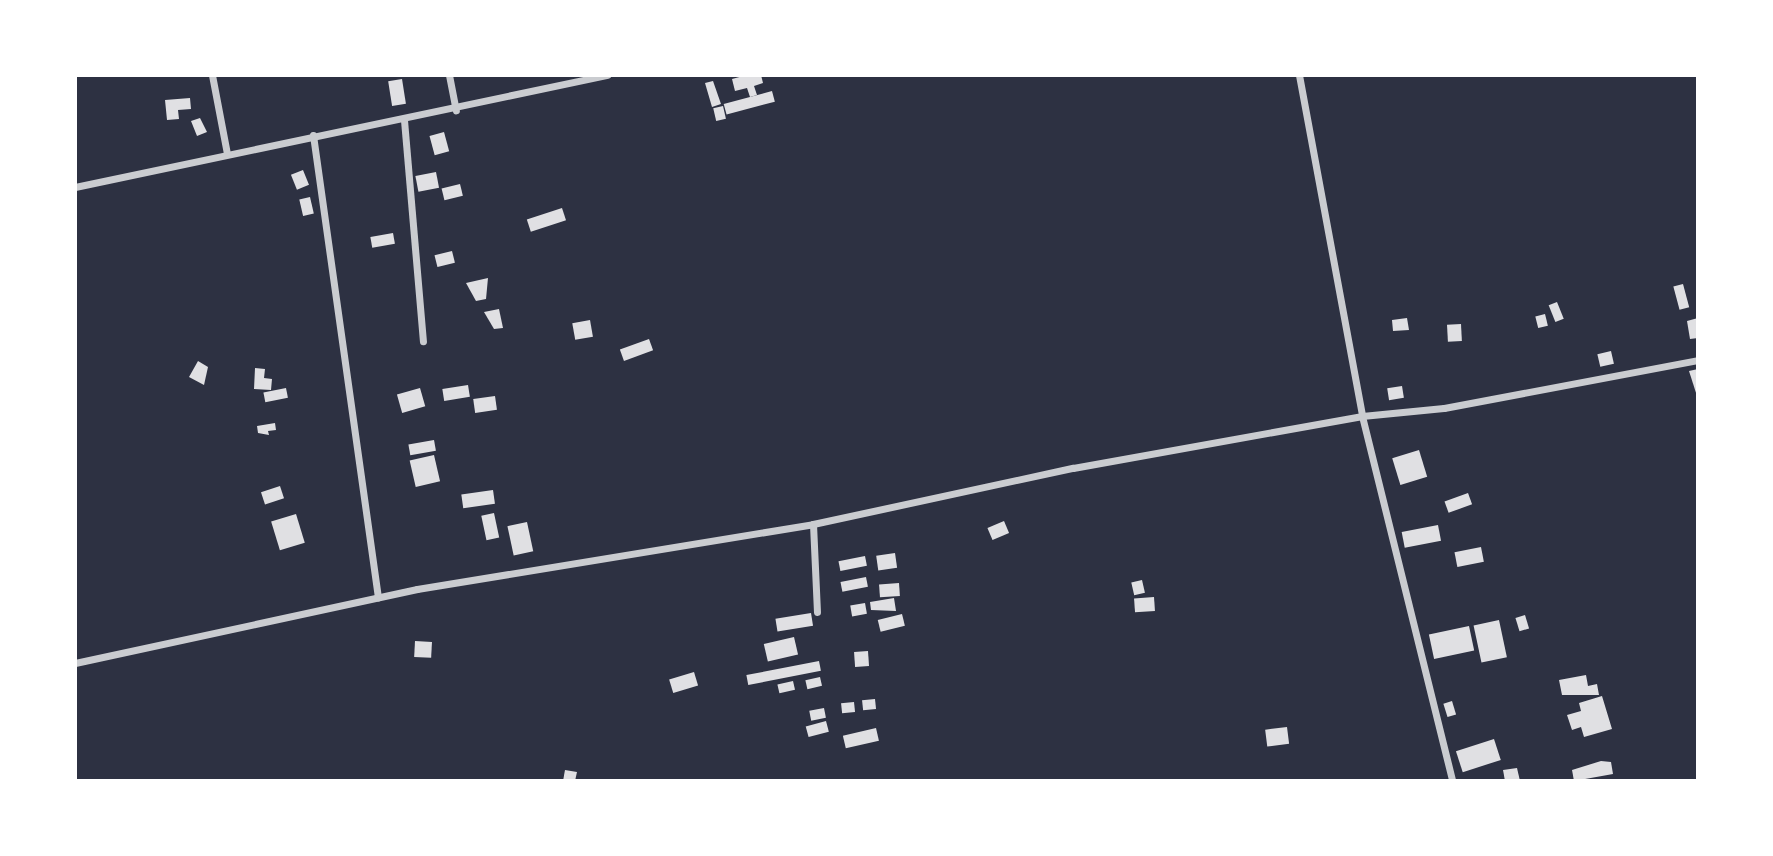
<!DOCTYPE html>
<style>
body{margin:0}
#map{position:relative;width:1773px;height:856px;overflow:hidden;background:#2d3142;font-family:Roboto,sans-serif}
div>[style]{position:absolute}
.building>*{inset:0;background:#e0e0e3;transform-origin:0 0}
.minor>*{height:7px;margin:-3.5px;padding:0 3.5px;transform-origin:3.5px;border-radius:3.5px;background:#caccd0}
span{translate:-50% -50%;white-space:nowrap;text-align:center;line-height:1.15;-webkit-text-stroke:6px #fff;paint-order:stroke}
.frame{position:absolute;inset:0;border:77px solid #fff;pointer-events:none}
</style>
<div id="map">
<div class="building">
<div style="clip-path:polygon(747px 75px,761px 75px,763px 83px,754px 86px,757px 95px,750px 97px,747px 88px,735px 91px,732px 79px)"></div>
<div style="left:402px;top:79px;width:25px;height:14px;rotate:81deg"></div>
<div style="clip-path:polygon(713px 81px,721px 104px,712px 107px,705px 83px)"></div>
<div style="left:772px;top:91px;width:11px;height:50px;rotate:75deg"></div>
<div style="clip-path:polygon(190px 98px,191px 109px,178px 110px,179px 119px,167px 120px,165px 100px)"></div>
<div style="left:723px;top:106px;width:13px;height:10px;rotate:77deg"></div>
<div style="clip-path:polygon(200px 118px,207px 132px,197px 136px,191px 121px)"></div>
<div style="left:444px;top:132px;width:20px;height:15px;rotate:75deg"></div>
<div style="left:303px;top:170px;width:16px;height:13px;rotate:68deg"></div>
<div style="left:436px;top:172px;width:16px;height:21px;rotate:79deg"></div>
<div style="left:460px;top:184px;width:12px;height:19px;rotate:76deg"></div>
<div style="left:310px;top:197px;width:17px;height:11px;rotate:77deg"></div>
<div style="left:562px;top:208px;width:13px;height:37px;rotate:72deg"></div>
<div style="left:393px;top:233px;width:11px;height:23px;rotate:80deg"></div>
<div style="left:452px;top:251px;width:12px;height:18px;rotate:76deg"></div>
<div style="clip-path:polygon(488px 278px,486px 299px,476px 301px,466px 283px)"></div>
<div style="left:1683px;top:284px;width:24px;height:10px;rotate:75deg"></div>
<div style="left:1557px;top:302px;width:18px;height:9px;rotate:68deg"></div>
<div style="clip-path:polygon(499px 309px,503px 328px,494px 329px,484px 312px)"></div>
<div style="left:1545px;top:314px;width:12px;height:10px;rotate:76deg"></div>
<div style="clip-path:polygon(1407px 318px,1409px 330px,1393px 331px,1392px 320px)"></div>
<div style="clip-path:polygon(1698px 318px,1698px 338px,1690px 339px,1687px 321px)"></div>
<div style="left:590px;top:320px;width:17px;height:18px;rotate:80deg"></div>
<div style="left:1461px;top:324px;width:17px;height:14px;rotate:87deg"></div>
<div style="left:649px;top:339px;width:12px;height:31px;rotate:70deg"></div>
<div style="left:1611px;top:351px;width:13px;height:14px;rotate:77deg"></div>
<div style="clip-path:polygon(198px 361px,208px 367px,204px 385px,189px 377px)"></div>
<div style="clip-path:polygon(255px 368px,265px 369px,264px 378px,272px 379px,271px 390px,254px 389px)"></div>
<div style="clip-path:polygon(1698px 369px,1698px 396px,1697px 396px,1689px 371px)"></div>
<div style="left:468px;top:385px;width:12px;height:26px;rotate:81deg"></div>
<div style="left:1402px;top:386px;width:12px;height:15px;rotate:81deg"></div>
<div style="left:286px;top:388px;width:10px;height:23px;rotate:79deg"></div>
<div style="left:420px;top:388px;width:19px;height:24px;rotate:74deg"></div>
<div style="left:495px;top:396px;width:14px;height:22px;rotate:82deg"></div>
<div style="clip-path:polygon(275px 423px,276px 430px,268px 431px,269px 435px,258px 433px,257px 426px)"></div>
<div style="left:434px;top:440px;width:11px;height:26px;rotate:80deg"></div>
<div style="left:1419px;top:450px;width:28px;height:28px;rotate:73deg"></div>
<div style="left:434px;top:455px;width:27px;height:25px;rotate:77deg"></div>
<div style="left:280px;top:486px;width:13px;height:20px;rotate:72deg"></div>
<div style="left:493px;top:490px;width:14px;height:32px;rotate:82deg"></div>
<div style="left:1468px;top:493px;width:12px;height:25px;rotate:70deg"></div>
<div style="left:494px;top:513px;width:25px;height:13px;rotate:78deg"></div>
<div style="left:296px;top:514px;width:30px;height:26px;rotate:73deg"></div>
<div style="left:1004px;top:521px;width:13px;height:18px;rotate:67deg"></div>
<div style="left:527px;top:522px;width:30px;height:20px;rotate:78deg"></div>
<div style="left:1438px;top:525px;width:16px;height:37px;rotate:79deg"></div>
<div style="left:1481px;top:547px;width:15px;height:27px;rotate:79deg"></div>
<div style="left:895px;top:553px;width:15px;height:19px;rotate:82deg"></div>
<div style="left:865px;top:556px;width:10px;height:27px;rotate:79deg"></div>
<div style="left:866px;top:577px;width:10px;height:26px;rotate:79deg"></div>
<div style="left:1142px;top:580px;width:13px;height:11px;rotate:77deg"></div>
<div style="left:899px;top:583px;width:13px;height:20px;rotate:86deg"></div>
<div style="left:1154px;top:597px;width:14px;height:20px;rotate:86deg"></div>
<div style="clip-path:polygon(894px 598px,896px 611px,871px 610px,870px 602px)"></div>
<div style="left:865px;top:603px;width:11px;height:15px;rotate:80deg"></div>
<div style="left:811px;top:613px;width:13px;height:36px;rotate:81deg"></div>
<div style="left:902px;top:614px;width:12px;height:25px;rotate:76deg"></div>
<div style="left:1525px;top:615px;width:14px;height:10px;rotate:73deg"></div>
<div style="left:1499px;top:620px;width:38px;height:26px;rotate:78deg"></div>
<div style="left:1469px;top:626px;width:25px;height:41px;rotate:78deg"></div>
<div style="left:794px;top:637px;width:18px;height:31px;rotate:77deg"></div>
<div style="left:415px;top:641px;width:17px;height:16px;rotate:3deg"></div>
<div style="left:868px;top:651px;width:15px;height:14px;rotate:86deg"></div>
<div style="left:819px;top:661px;width:10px;height:74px;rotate:79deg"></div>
<div style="left:694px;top:672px;width:14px;height:26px;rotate:73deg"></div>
<div style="clip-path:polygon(1586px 675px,1588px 686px,1597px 684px,1599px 695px,1562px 695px,1559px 680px)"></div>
<div style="left:820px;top:677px;width:9px;height:15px;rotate:77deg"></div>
<div style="left:793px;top:681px;width:9px;height:16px;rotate:77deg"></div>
<div style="clip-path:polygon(1602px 696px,1612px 729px,1584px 737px,1581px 727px,1572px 730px,1567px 715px,1581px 711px,1579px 703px)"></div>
<div style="left:875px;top:699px;width:10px;height:13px;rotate:84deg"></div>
<div style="left:1452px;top:701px;width:14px;height:9px;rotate:73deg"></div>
<div style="left:854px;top:702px;width:10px;height:13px;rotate:84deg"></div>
<div style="left:824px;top:708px;width:10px;height:15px;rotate:79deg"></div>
<div style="left:826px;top:721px;width:11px;height:21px;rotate:75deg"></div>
<div style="left:1287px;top:727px;width:17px;height:22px;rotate:83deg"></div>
<div style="left:876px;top:728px;width:13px;height:34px;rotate:77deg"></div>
<div style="left:1494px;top:739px;width:22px;height:40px;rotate:72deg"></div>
<div style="clip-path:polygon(1601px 761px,1611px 762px,1613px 774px,1574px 781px,1572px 770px)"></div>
<div style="clip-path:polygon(1517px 768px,1520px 781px,1505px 781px,1503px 770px)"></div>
<div style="clip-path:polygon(565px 770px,577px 772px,575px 781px,563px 781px)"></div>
</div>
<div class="minor">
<div style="left:212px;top:75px;width:80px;rotate:79.2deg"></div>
<div style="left:449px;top:75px;width:36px;rotate:79deg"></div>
<div style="left:1299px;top:75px;width:347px;rotate:79.5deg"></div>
<div style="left:1362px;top:416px;width:376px;rotate:76.1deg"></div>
<div style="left:404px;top:120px;width:222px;rotate:85.1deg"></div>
<div style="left:313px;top:135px;width:467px;rotate:82deg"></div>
<div style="left:75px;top:187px;width:544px;rotate:-11.89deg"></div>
<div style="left:813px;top:524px;width:88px;rotate:87.4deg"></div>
<div style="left:75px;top:663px;width:350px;rotate:-12.2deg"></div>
<div style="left:417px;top:589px;width:401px;rotate:-9.3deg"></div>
<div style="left:813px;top:524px;width:266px;rotate:-12.2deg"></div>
<div style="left:1073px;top:468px;width:294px;rotate:-10.2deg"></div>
<div style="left:1362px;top:416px;width:82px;rotate:-5.6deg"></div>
<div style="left:1444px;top:408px;width:258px;rotate:-10.7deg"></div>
</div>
<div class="frame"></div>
</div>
